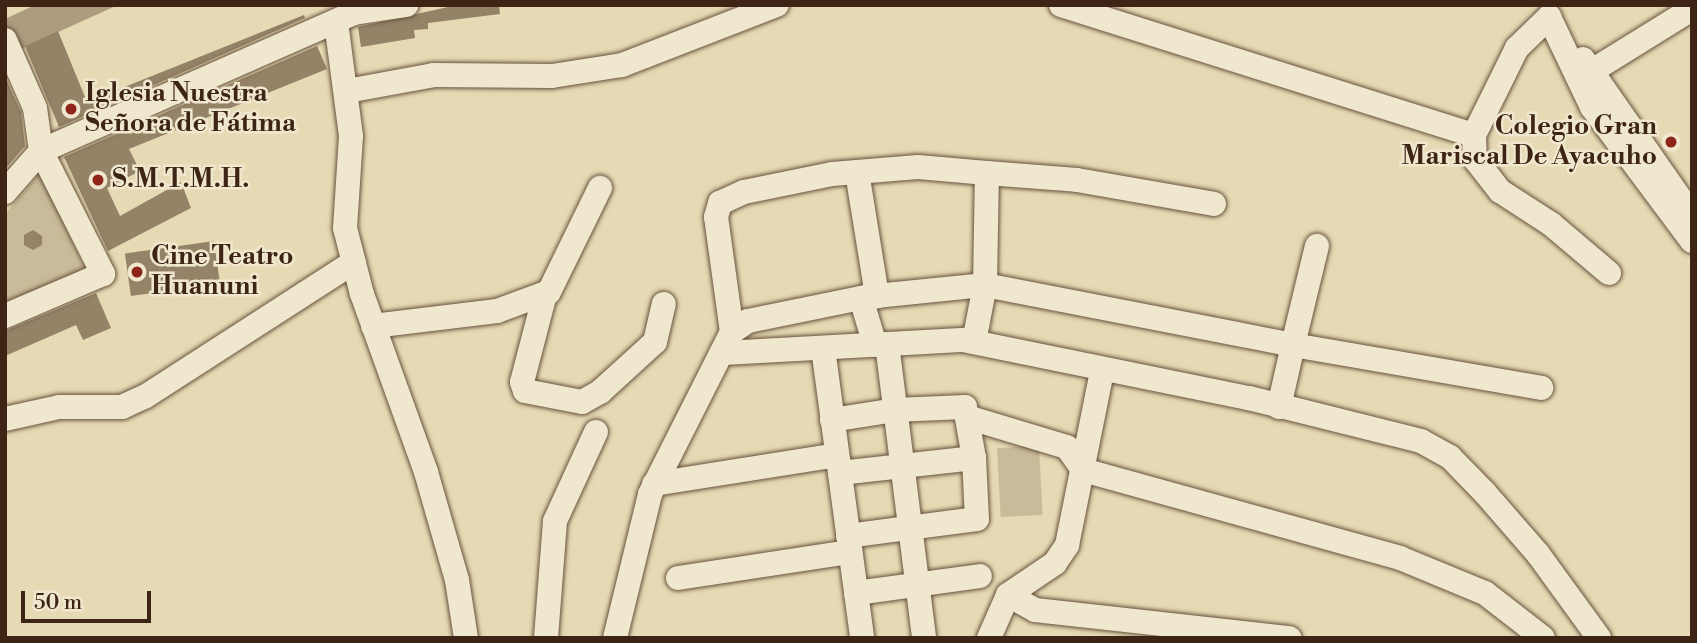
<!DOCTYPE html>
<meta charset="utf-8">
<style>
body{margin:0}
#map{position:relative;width:1697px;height:643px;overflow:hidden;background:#e6dab4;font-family:"Libre Bodoni",serif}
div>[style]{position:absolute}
.green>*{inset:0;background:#c9bb99;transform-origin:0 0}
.water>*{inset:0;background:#ad9c7e}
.building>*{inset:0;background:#958368;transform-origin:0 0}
.roads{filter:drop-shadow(0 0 2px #68523d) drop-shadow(0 0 2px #68523d)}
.minor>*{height:24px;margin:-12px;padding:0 12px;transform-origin:12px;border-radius:12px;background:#efe7ce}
.dots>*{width:19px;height:19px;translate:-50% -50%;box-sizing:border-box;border:4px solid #efe7ce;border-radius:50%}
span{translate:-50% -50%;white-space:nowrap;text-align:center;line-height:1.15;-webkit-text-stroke:5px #efe7ce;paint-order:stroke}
.poi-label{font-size:26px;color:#3e2415;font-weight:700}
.left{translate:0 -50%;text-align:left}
.right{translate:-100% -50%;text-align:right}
.frame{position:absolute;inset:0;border:7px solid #3e2415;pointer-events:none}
.scale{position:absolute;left:21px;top:591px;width:130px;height:32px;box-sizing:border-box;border:4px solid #3e2415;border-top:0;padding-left:9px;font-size:21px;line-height:24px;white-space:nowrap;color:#3e2415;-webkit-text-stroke:5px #efe7ce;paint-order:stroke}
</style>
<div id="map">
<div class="green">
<div style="clip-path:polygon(41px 173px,87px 274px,5px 309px,5px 214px)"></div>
<div style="left:1039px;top:446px;width:69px;height:42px;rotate:87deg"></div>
</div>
<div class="water">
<div style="clip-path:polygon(35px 5px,118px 5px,5px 56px,5px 19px)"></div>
</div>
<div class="building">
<div style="clip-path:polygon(457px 5px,499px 5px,500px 14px,428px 23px,428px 29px,414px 30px,415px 38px,361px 47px,358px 27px)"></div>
<div style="clip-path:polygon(304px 15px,305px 18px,59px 127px,25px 46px,58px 31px,87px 102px)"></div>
<div style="clip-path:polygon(317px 46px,327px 69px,129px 149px,140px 171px,107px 188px,120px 216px,181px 182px,191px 208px,108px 251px,64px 157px)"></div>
<div style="clip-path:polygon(5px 77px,21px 112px,25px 146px,5px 169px)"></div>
<div style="clip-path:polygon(33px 230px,42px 236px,42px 245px,33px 250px,24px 245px,24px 235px)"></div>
<div style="left:214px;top:241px;width:43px;height:90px;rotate:82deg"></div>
<div style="clip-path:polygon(96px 293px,111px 328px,83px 340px,76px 325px,5px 356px,5px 331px)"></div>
</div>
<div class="roads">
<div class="minor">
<div style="left:1061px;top:5px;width:433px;rotate:17.5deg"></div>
<div style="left:1474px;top:135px;width:24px;rotate:88deg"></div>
<div style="left:1475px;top:159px;width:41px;rotate:52deg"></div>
<div style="left:1500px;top:191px;width:61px;rotate:32.9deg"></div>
<div style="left:1551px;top:224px;width:76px;rotate:40.2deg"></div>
<div style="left:1549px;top:17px;width:100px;rotate:64.5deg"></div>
<div style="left:1592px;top:107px;width:167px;rotate:53.3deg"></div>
<div style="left:336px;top:22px;width:115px;rotate:82.5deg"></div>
<div style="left:351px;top:136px;width:92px;rotate:93.7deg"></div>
<div style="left:345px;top:228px;width:68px;rotate:75.6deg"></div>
<div style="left:362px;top:294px;width:189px;rotate:70.2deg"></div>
<div style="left:426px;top:472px;width:112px;rotate:74deg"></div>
<div style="left:457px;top:580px;width:59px;rotate:81.2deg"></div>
<div style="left:5px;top:40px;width:74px;rotate:66.2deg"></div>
<div style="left:35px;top:108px;width:43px;rotate:82.1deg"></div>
<div style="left:41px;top:151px;width:138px;rotate:63.2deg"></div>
<div style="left:103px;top:274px;width:107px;rotate:156.8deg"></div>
<div style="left:1583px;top:59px;width:190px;rotate:55.1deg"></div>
<div style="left:1579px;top:79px;width:133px;rotate:-31.8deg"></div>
<div style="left:347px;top:91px;width:88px;rotate:-10.4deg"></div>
<div style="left:434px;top:75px;width:118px;rotate:0.5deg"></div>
<div style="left:552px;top:76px;width:71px;rotate:-8.9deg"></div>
<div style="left:622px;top:65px;width:166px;rotate:-21.2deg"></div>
<div style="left:1474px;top:135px;width:97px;rotate:-63.7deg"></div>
<div style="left:1517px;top:48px;width:45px;rotate:-44.1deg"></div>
<div style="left:857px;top:172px;width:126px;rotate:80.8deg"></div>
<div style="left:5px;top:192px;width:55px;rotate:-48.7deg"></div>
<div style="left:41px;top:151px;width:342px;rotate:-23.8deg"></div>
<div style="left:354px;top:13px;width:53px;rotate:-8.7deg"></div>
<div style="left:545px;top:294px;width:91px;rotate:104.6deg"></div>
<div style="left:522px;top:382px;width:9px;rotate:72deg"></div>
<div style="left:525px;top:391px;width:58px;rotate:10.9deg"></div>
<div style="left:582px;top:402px;width:21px;rotate:-29deg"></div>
<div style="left:600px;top:392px;width:74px;rotate:-42.3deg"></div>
<div style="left:655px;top:342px;width:39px;rotate:-77deg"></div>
<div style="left:861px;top:298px;width:49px;rotate:73.4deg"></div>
<div style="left:373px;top:326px;width:125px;rotate:-6.9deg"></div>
<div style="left:497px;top:311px;width:55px;rotate:-20.1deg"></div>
<div style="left:549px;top:292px;width:116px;rotate:-63.9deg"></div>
<div style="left:732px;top:332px;width:116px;rotate:-97.9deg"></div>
<div style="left:716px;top:217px;width:15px;rotate:-74deg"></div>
<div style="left:720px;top:203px;width:26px;rotate:-25deg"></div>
<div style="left:744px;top:192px;width:90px;rotate:-11.6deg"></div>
<div style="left:832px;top:174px;width:86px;rotate:-4.7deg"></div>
<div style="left:918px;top:167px;width:69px;rotate:5deg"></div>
<div style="left:974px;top:342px;width:58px;rotate:-79.1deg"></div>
<div style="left:985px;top:285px;width:112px;rotate:-89deg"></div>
<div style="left:987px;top:173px;width:90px;rotate:4.4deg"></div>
<div style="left:1077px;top:180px;width:139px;rotate:9.9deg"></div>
<div style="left:887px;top:344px;width:296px;rotate:82.8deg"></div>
<div style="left:823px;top:348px;width:293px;rotate:82.3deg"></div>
<div style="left:722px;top:353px;width:241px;rotate:-3.1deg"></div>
<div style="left:963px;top:340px;width:292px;rotate:11.5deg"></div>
<div style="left:1249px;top:398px;width:177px;rotate:14deg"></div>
<div style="left:1421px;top:441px;width:33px;rotate:29deg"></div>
<div style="left:1450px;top:457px;width:50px;rotate:45.8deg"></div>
<div style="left:1485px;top:493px;width:81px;rotate:49deg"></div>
<div style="left:1538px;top:554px;width:104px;rotate:54deg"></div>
<div style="left:1279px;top:407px;width:64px;rotate:-77.3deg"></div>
<div style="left:1293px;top:345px;width:252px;rotate:9.8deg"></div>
<div style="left:967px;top:417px;width:104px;rotate:16.7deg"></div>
<div style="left:1067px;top:447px;width:28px;rotate:55deg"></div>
<div style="left:1083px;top:470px;width:329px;rotate:15.5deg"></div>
<div style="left:1400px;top:558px;width:92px;rotate:22.4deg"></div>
<div style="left:1485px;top:593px;width:73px;rotate:37.8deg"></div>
<div style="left:5px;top:419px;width:55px;rotate:-12.5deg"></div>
<div style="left:59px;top:407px;width:63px"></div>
<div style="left:122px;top:407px;width:26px;rotate:-25deg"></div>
<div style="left:146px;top:396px;width:247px;rotate:-32.8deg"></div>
<div style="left:832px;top:420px;width:64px;rotate:-9deg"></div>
<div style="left:895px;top:410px;width:70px;rotate:-2.5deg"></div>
<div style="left:965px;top:407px;width:52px;rotate:80deg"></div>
<div style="left:974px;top:458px;width:61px;rotate:87.2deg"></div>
<div style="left:977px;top:519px;width:130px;rotate:172.5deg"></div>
<div style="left:840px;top:473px;width:135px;rotate:-6.4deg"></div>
<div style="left:654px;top:484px;width:185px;rotate:-9deg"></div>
<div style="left:678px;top:578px;width:174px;rotate:-8.6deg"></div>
<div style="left:856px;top:593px;width:125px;rotate:-7.8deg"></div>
<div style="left:1008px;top:595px;width:31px;rotate:29deg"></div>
<div style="left:1035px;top:610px;width:256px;rotate:6.3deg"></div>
<div style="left:546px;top:638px;width:117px;rotate:-85.6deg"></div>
<div style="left:555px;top:521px;width:98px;rotate:-65.3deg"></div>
<div style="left:615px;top:638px;width:148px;rotate:-76.3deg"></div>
<div style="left:650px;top:494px;width:182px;rotate:-63.2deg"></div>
<div style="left:732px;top:332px;width:19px;rotate:-35deg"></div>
<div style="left:748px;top:321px;width:120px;rotate:-11.5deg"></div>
<div style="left:866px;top:297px;width:120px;rotate:-5.8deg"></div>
<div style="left:985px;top:285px;width:314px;rotate:11deg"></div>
<div style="left:1293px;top:345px;width:102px;rotate:-76.4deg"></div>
<div style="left:989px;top:638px;width:47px;rotate:-66.2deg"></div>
<div style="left:1008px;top:595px;width:57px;rotate:-34.2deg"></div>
<div style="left:1055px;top:563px;width:22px;rotate:-56deg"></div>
<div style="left:1067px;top:545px;width:177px;rotate:-78.6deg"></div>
</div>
</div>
<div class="dots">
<div style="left:71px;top:109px;background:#8f2418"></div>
<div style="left:1671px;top:142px;background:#8f2418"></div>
<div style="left:98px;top:180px;background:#8f2418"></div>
<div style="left:137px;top:272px;background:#8f2418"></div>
</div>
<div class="poi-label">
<span class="left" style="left:85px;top:109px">Iglesia Nuestra<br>Señora de Fátima</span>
<span class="right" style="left:1657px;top:142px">Colegio Gran<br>Mariscal De Ayacuho</span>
<span class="left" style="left:112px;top:180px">S.M.T.M.H.</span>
<span class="left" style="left:151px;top:272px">Cine Teatro<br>Huanuni</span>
</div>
<div class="frame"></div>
<div class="scale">50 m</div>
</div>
